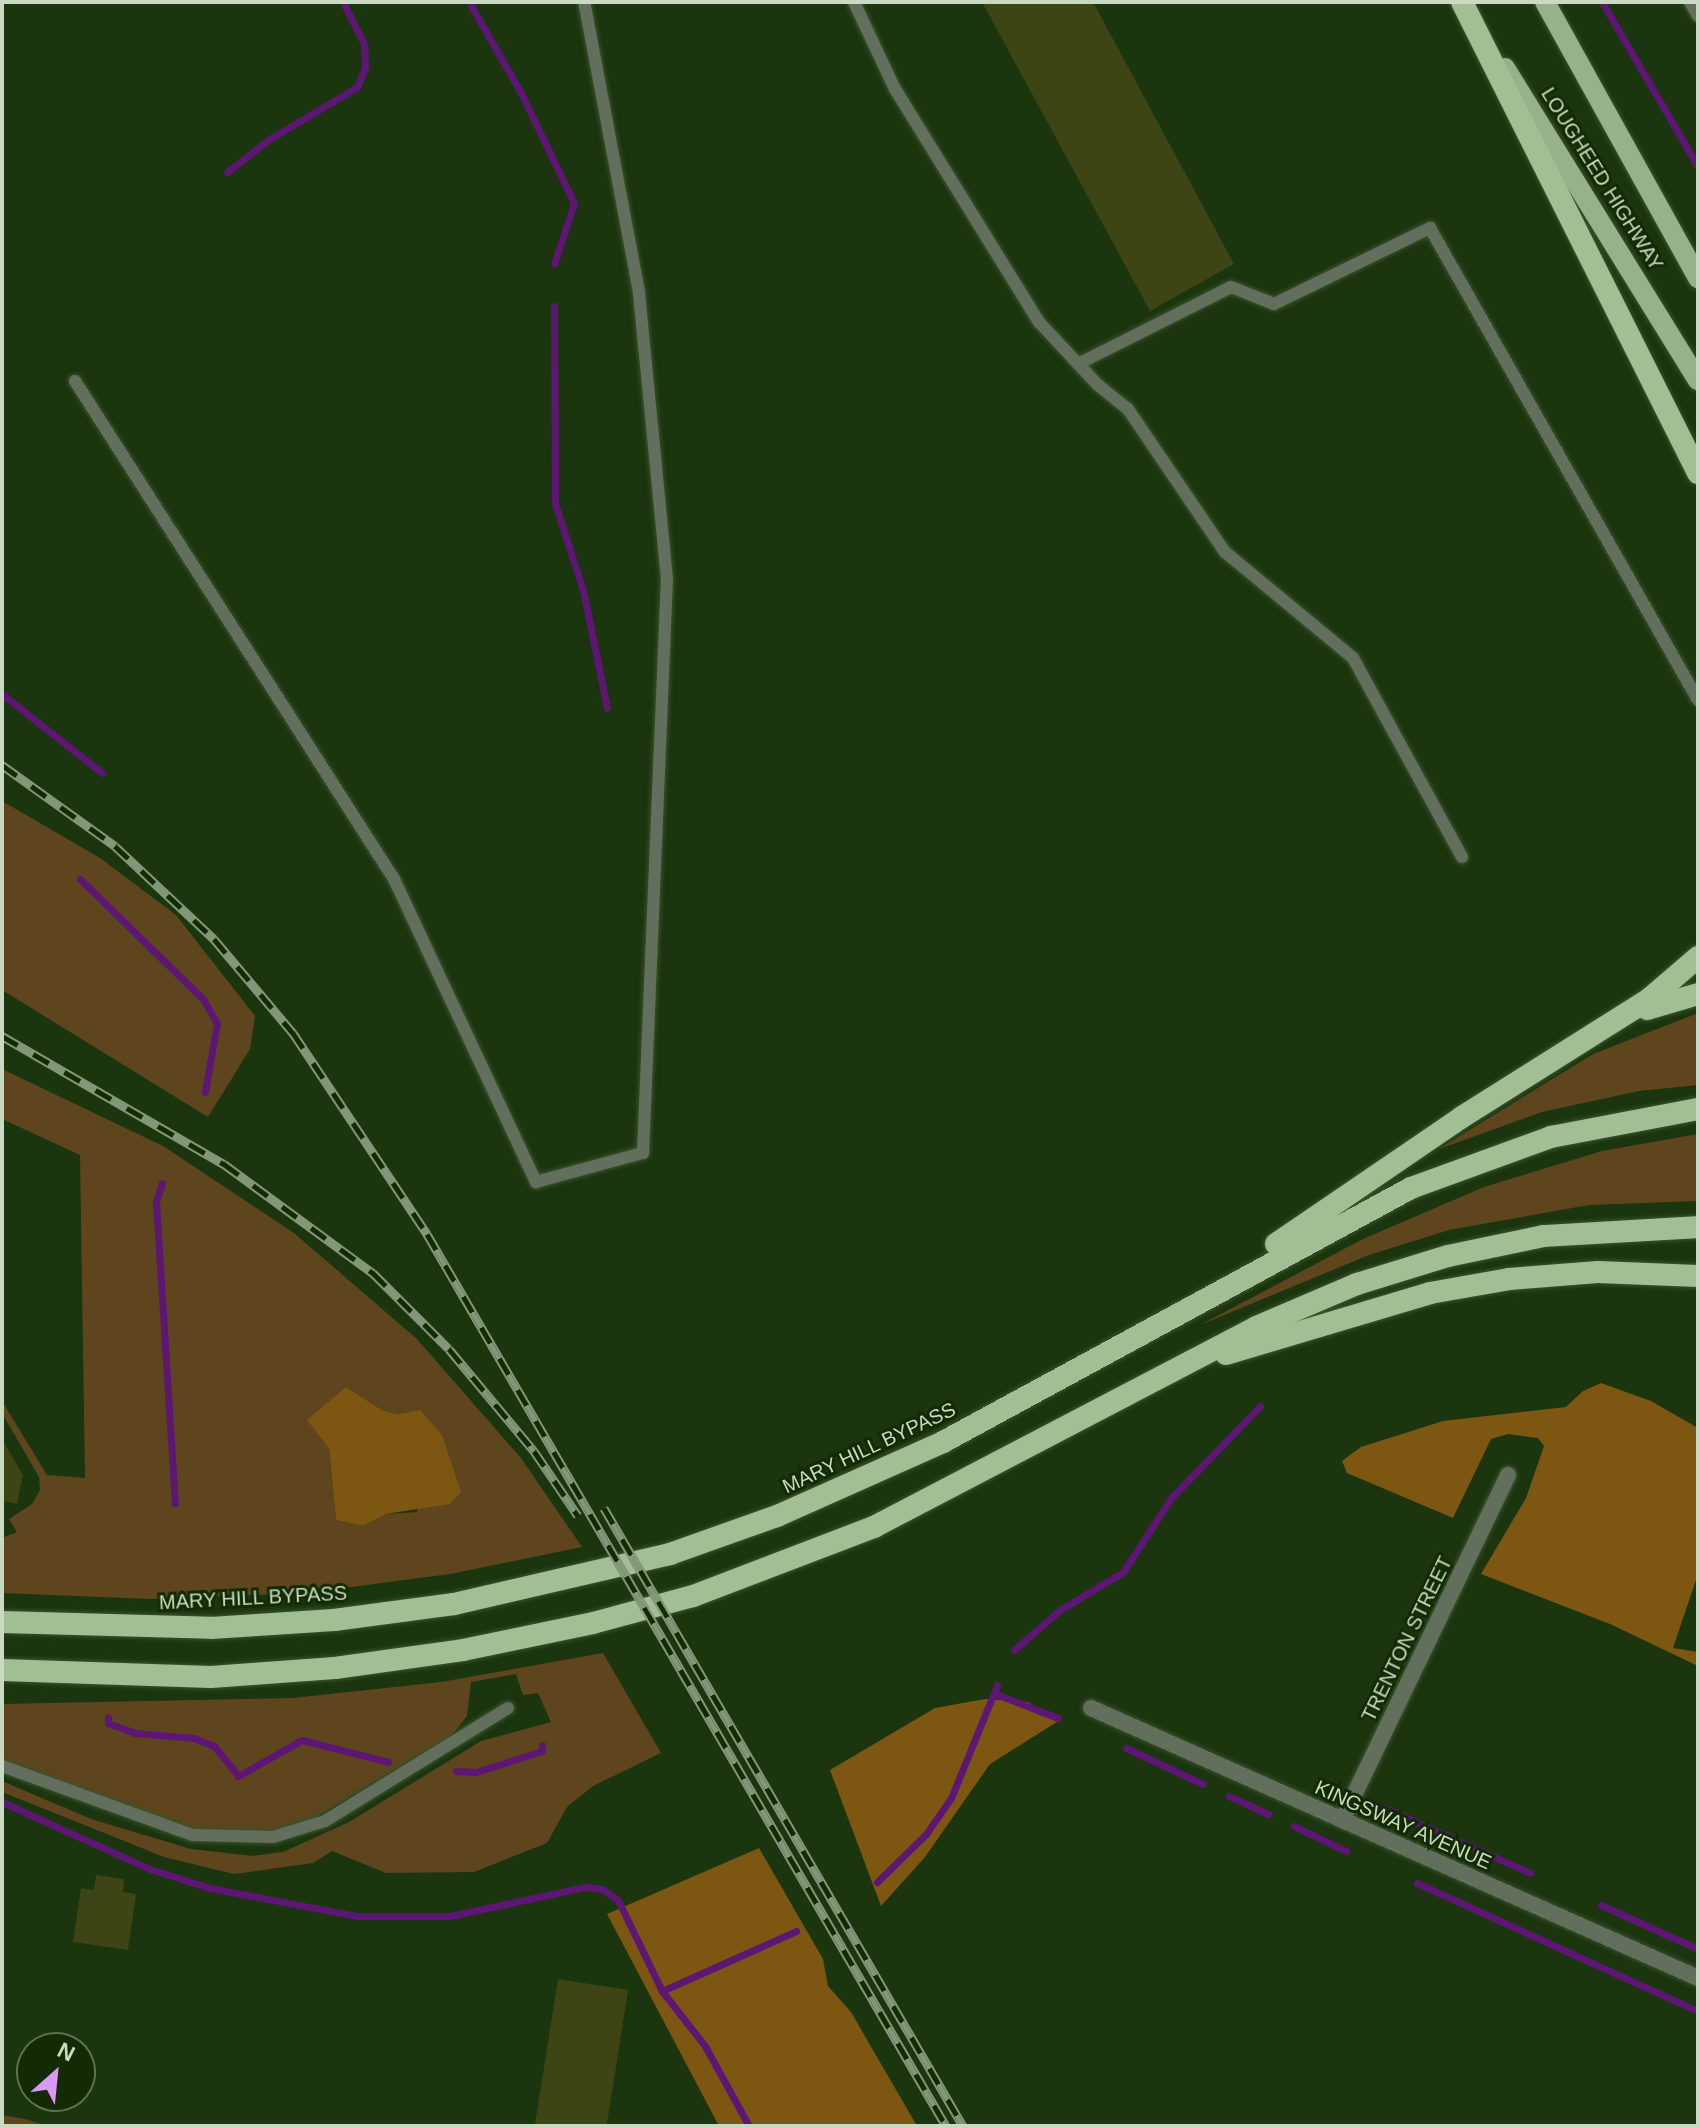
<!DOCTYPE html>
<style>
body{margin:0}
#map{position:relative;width:1700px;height:2128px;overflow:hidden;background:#1b350e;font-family:Helvetica,sans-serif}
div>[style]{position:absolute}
.green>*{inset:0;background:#5f451d}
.forest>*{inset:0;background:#7d5612}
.stream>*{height:7px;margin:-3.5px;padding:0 3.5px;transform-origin:3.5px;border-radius:3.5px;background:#5e1675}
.building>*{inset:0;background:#3e4514;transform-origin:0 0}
.roads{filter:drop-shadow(0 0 2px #3a532e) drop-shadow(0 0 2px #3a532e)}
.service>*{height:12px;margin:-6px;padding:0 6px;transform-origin:6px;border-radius:6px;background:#636f5d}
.minor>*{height:16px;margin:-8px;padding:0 8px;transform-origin:8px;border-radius:8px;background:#636f5d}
.primary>*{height:20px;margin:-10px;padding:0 10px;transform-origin:10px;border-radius:10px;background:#97b18c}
.trunk>*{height:22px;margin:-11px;padding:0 11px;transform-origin:11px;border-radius:11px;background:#a1be95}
.rail>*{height:9px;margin-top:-4.5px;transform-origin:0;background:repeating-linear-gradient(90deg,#122b04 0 18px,#829678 0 36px);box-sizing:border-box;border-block:2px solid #829678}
span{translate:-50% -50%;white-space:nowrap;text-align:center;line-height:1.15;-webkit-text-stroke:6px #122b04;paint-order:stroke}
.street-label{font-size:20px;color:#c9d9c2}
.frame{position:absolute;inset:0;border:4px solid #c9d9c2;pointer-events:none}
.north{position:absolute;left:16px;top:2032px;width:80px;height:80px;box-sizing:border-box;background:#122b04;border:2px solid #5b7150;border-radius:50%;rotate:27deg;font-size:22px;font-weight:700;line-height:32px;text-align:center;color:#c9d9c2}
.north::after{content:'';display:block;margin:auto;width:28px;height:36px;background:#db99f5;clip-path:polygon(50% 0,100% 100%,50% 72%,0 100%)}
</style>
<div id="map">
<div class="green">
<div style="clip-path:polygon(2px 801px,100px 858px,176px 915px,255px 1016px,250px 1049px,208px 1117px,2px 990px)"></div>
<div style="clip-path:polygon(1698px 1013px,1698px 1085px,1639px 1091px,1542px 1112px,1439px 1149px,1593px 1054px)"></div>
<div style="clip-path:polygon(evenodd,2px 1069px,163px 1146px,294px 1233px,417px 1339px,521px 1458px,582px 1547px,450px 1574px,306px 1593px,151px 1599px,2px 1593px,2px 1538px,17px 1532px,9px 1519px,32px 1504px,40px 1490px,39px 1477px,2px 1413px,2px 1401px,47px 1475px,85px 1478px,80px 1155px,2px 1119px,2px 1069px,346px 1387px,382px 1410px,397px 1414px,420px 1410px,417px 1512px,386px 1514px,363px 1526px,336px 1520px,329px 1448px,346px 1387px)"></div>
<div style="clip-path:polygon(1698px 1134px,1698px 1201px,1589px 1205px,1449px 1230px,1369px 1255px,1200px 1325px,1363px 1239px,1484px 1187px,1602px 1151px)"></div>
<div style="clip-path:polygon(603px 1653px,661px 1753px,593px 1786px,567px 1807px,547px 1843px,474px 1872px,386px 1873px,332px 1851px,313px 1863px,234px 1874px,164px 1857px,2px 1792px,2px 1781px,91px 1819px,191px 1849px,253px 1856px,283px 1852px,349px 1822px,481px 1741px,551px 1722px,538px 1693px,523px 1695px,516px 1674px,471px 1682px,467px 1716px,452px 1735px,293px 1831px,199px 1832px,87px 1797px,2px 1760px,2px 1704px,293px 1698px,441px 1682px)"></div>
<div style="clip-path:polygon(2px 2115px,25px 2119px,47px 2126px,2px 2126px)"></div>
</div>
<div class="forest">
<div style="clip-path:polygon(1601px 1383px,1651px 1401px,1698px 1428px,1698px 1574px,1673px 1648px,1698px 1652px,1698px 1666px,1610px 1624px,1481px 1574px,1526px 1498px,1544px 1446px,1538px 1438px,1508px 1434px,1491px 1439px,1453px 1518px,1347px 1473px,1342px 1461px,1361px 1447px,1443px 1421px,1566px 1407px,1583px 1391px)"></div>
<div style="clip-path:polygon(346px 1387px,382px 1410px,397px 1414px,420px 1410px,442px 1435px,461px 1492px,450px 1504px,386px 1514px,363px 1526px,336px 1520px,329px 1448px,307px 1420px)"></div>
<div style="clip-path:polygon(985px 1699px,1028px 1702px,1060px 1720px,990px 1764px,925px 1857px,881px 1906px,830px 1770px,935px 1708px)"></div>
<div style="clip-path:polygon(759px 1848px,823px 1959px,828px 1986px,851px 2012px,917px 2126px,719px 2126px,607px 1914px)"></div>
</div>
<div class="stream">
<div style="left:469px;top:2px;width:105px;rotate:60.3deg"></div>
<div style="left:521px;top:93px;width:122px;rotate:64.3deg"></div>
<div style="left:574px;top:203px;width:64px;rotate:108.2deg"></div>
<div style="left:1602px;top:2px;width:191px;rotate:59.8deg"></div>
<div style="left:227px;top:172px;width:52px;rotate:-38deg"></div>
<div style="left:268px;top:140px;width:104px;rotate:-30.8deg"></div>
<div style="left:357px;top:87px;width:21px;rotate:-67deg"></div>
<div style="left:365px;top:68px;width:24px;rotate:-92deg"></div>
<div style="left:364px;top:44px;width:47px;rotate:-116.6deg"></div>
<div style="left:554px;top:306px;width:198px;rotate:89.7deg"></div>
<div style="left:555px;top:504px;width:90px;rotate:72deg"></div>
<div style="left:583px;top:590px;width:120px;rotate:78.5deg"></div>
<div style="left:2px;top:694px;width:127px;rotate:38.3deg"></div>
<div style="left:80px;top:879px;width:172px;rotate:44.3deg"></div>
<div style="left:203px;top:999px;width:28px;rotate:60deg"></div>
<div style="left:217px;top:1023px;width:70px;rotate:99.9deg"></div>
<div style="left:162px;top:1183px;width:20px;rotate:108deg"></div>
<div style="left:156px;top:1202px;width:302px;rotate:86.4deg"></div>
<div style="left:1014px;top:1650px;width:61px;rotate:-41deg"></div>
<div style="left:1060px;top:1610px;width:74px;rotate:-31.1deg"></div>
<div style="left:1123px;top:1572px;width:88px;rotate:-57deg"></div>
<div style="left:1171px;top:1498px;width:128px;rotate:-45.9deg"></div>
<div style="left:996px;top:1694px;width:66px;rotate:21.2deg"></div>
<div style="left:108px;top:1717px;width:6px;rotate:90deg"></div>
<div style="left:108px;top:1723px;width:29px;rotate:20deg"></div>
<div style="left:135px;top:1733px;width:59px;rotate:4.8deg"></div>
<div style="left:194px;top:1738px;width:22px;rotate:22deg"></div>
<div style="left:214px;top:1746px;width:38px;rotate:51deg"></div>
<div style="left:238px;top:1776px;width:73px;rotate:-29.4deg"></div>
<div style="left:302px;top:1740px;width:89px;rotate:14.3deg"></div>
<div style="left:1126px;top:1748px;width:85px;rotate:25.1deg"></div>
<div style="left:456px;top:1771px;width:20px;rotate:3deg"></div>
<div style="left:476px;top:1772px;width:69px;rotate:-17.7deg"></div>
<div style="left:542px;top:1751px;width:6px;rotate:-90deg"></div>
<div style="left:1229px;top:1796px;width:43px;rotate:24.8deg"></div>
<div style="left:2px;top:1802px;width:162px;rotate:24.4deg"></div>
<div style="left:150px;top:1869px;width:63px;rotate:17.6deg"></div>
<div style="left:210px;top:1888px;width:150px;rotate:10.8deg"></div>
<div style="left:357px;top:1916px;width:93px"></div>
<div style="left:450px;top:1916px;width:137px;rotate:-12.2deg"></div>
<div style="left:584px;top:1887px;width:18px;rotate:6deg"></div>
<div style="left:602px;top:1889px;width:19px;rotate:35deg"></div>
<div style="left:618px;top:1900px;width:101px;rotate:64.2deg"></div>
<div style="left:662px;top:1991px;width:70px;rotate:52deg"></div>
<div style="left:705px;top:2046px;width:91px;rotate:61.2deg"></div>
<div style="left:1385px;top:1808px;width:159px;rotate:24.1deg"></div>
<div style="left:1294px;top:1826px;width:58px;rotate:25.7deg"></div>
<div style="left:877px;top:1882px;width:69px;rotate:-44.4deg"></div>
<div style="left:926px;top:1834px;width:44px;rotate:-55.2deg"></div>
<div style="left:951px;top:1798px;width:122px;rotate:-67.8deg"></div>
<div style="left:1417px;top:1883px;width:309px;rotate:24.5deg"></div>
<div style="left:1601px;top:1905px;width:107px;rotate:24.4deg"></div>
<div style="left:662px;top:1991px;width:147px;rotate:-24.1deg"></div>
</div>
<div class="building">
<div style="clip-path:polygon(982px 2px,1093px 2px,1234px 264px,1150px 311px)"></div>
<div style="clip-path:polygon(2px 1439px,23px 1475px,17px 1504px,2px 1501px)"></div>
<div style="clip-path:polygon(96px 1875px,124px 1879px,123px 1892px,136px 1894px,128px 1950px,73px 1942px,81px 1888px,94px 1890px)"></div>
<div style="left:558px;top:1979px;width:71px;height:148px;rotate:9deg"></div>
</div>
<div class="roads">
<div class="service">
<div style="left:854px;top:2px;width:96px;rotate:64.8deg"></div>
<div style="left:895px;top:89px;width:274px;rotate:58.3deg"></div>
<div style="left:1039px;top:322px;width:86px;rotate:46.9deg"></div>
<div style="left:1098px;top:385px;width:38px;rotate:39deg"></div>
<div style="left:1128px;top:409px;width:173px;rotate:55.9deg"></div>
<div style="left:1225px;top:552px;width:166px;rotate:39.6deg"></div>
<div style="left:1353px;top:658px;width:227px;rotate:61.3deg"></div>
<div style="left:1690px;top:2px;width:16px;rotate:60deg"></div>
<div style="left:1078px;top:364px;width:171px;rotate:-26.7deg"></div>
<div style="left:1231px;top:287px;width:46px;rotate:21.6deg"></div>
<div style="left:1274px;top:304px;width:174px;rotate:-26deg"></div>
<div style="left:1430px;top:228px;width:543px;rotate:60.41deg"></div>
<div style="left:75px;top:381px;width:591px;rotate:57.36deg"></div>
<div style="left:394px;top:879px;width:335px;rotate:64.9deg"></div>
<div style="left:536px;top:1182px;width:111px;rotate:-15.2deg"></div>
<div style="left:643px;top:1153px;width:575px;rotate:-87.61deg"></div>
<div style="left:667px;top:579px;width:288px;rotate:-95.6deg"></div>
<div style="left:639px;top:292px;width:295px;rotate:-100.7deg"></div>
<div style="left:2px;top:1766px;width:203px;rotate:19.9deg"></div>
<div style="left:193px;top:1835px;width:80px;rotate:1.4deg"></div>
<div style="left:273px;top:1837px;width:54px;rotate:-17.1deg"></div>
<div style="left:325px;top:1821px;width:215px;rotate:-31.7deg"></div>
</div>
<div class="minor">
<div style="left:1091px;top:1708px;width:664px;rotate:23.98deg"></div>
<div style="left:1342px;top:1820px;width:383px;rotate:-64.3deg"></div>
</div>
<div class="primary">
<div style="left:1545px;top:2px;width:316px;rotate:61deg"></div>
<div style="left:1505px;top:68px;width:367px;rotate:58.3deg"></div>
</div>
<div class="trunk">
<div style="left:1462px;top:2px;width:527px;rotate:63.39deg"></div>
<div style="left:1647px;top:1009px;width:53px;rotate:-16.4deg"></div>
<div style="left:1276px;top:1244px;width:225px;rotate:-34.3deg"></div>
<div style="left:1462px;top:1117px;width:220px;rotate:-32.2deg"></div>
<div style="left:1648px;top:1000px;width:66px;rotate:-40.7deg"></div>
<div style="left:1226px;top:1354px;width:213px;rotate:-16.6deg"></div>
<div style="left:1430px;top:1293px;width:80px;rotate:-10deg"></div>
<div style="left:1509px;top:1279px;width:89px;rotate:-4.5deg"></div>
<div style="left:1598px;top:1272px;width:100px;rotate:2.3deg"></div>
<div style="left:2px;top:1622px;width:209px;rotate:1.6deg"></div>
<div style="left:211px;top:1628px;width:123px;rotate:-3.7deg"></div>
<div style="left:334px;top:1620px;width:121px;rotate:-7.6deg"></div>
<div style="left:454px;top:1604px;width:222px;rotate:-13deg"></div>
<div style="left:670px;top:1554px;width:114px;rotate:-19.6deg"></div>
<div style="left:777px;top:1516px;width:182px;rotate:-24deg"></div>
<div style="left:943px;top:1442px;width:532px;rotate:-28.49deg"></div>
<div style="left:1411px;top:1188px;width:149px;rotate:-20deg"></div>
<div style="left:1551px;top:1137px;width:150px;rotate:-10.8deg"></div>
<div style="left:2px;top:1670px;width:209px;rotate:1.9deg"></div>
<div style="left:211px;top:1677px;width:124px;rotate:-4.2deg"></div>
<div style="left:335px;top:1668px;width:129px;rotate:-8deg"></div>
<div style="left:463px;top:1650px;width:133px;rotate:-11.7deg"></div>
<div style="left:593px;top:1623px;width:104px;rotate:-15.1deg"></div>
<div style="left:693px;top:1596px;width:194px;rotate:-20.9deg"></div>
<div style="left:874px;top:1527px;width:431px;rotate:-27.6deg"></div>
<div style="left:1256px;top:1327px;width:110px;rotate:-23.1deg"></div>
<div style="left:1357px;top:1284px;width:95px;rotate:-17.1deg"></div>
<div style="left:1448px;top:1256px;width:98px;rotate:-11.8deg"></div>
<div style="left:1544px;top:1236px;width:154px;rotate:-3.3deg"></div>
</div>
</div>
<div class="rail">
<div style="left:2px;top:765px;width:139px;rotate:35.6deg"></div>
<div style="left:115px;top:846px;width:136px;rotate:43.2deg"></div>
<div style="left:214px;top:939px;width:123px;rotate:50deg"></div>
<div style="left:293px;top:1033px;width:242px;rotate:56.3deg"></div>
<div style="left:427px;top:1234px;width:1032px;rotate:59.81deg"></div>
<div style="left:2px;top:1036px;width:256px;rotate:30deg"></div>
<div style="left:224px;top:1164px;width:185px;rotate:36.2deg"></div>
<div style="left:373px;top:1273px;width:107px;rotate:45deg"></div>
<div style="left:449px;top:1349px;width:133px;rotate:50.2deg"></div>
<div style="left:534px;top:1451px;width:78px;rotate:55.9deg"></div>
<div style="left:604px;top:1508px;width:715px;rotate:59.85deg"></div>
</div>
<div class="street-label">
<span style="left:1602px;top:179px;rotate:58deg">LOUGHEED HIGHWAY</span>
<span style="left:869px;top:1448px;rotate:-25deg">MARY HILL BYPASS</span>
<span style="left:253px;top:1598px;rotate:-3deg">MARY HILL BYPASS</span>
<span style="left:1407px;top:1639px;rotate:-64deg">TRENTON STREET</span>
<span style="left:1403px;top:1825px;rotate:24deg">KINGSWAY AVENUE</span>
</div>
<div class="frame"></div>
<div class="north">N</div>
</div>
